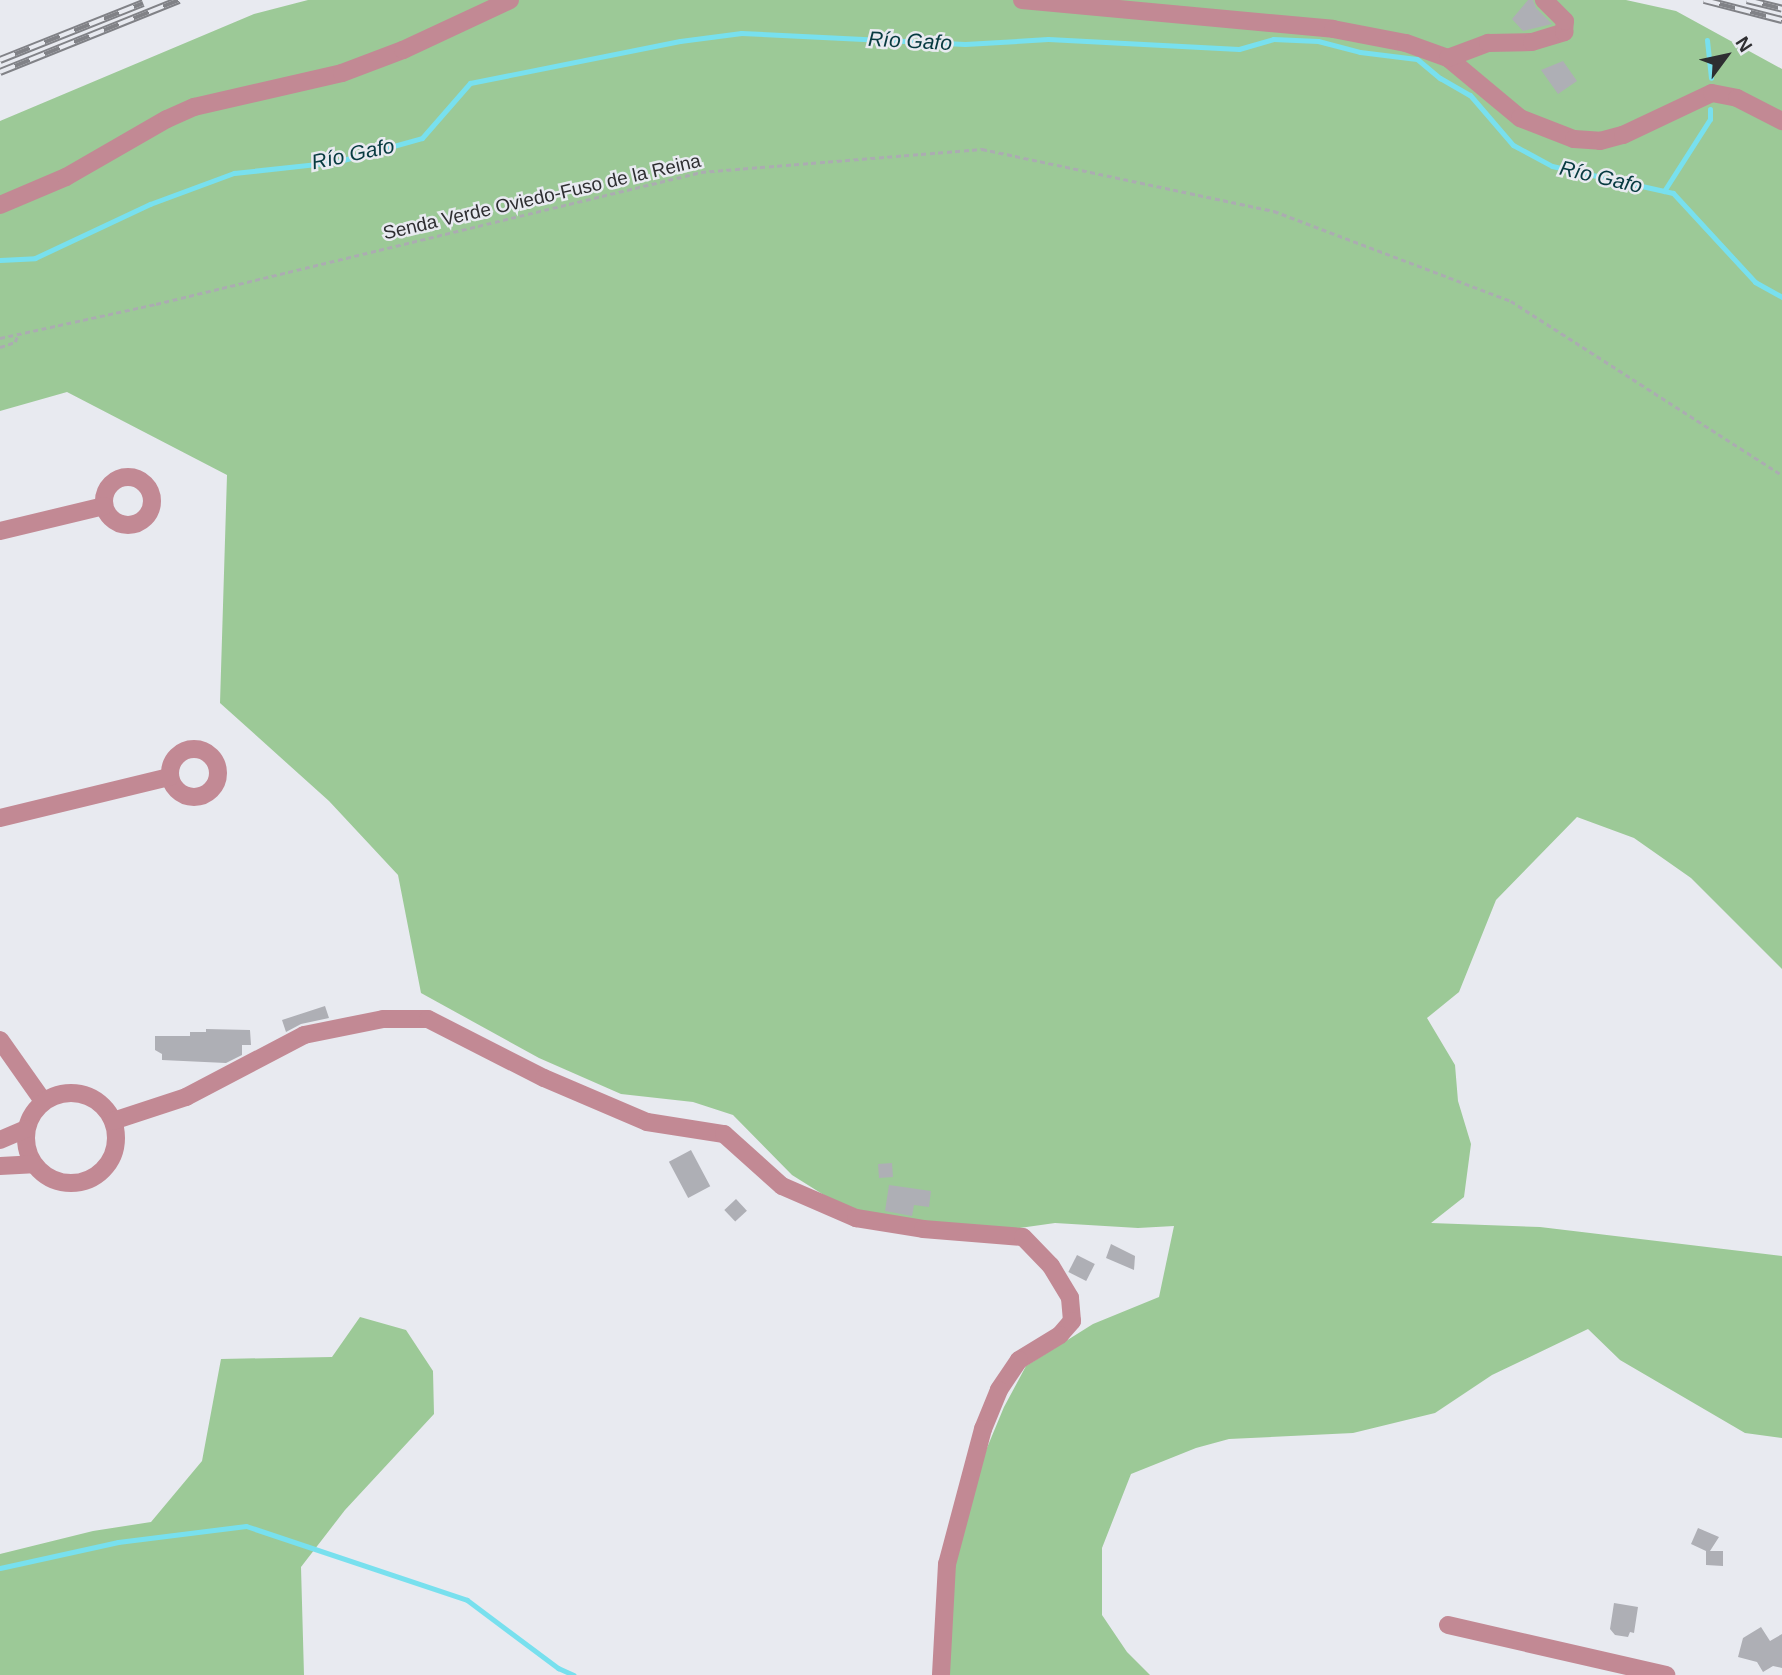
<!DOCTYPE html>
<meta charset="utf-8">
<style>
body{margin:0}
#map{position:relative;width:1782px;height:1675px;overflow:hidden;background:#e8eaf0;font-family:Helvetica,sans-serif}
div>[style]{position:absolute}
.green>*{inset:0;background:#9cc997}
.stream>*{height:5px;margin:-2.5px;padding:0 2.5px;transform-origin:2.5px;border-radius:2.5px;background:#78e0ee}
.building>*{inset:0;background:#aeafb5;transform-origin:0 0}
.path>*{height:2.5px;margin-top:-1.25px;transform-origin:0;background:repeating-linear-gradient(90deg,#abacb1 0 5px,transparent 0 8.5px)}
.minor>*{height:18px;margin:-9px;padding:0 9px;transform-origin:9px;border-radius:9px;background:#c28994}
.minor>.ring{margin:-9px;padding:0;box-sizing:content-box;background:none;border:18px solid #c28994;border-radius:50%}
.rail>*{height:8px;margin-top:-4px;transform-origin:0;background:repeating-linear-gradient(90deg,#e8eaf0 0 16px,#818287 0 32px);box-sizing:border-box;border-block:2px solid #818287}
span{translate:-50% -50%;white-space:nowrap;text-align:center;line-height:1.15;-webkit-text-stroke:5px #e8eaf0;paint-order:stroke}
.street-label{font-size:19px;color:#2e2e31}
.water-label{font-size:21px;color:#073a40;font-style:italic}
.north{position:absolute;left:1691px;top:21px;width:70px;height:70px;-webkit-text-stroke:5px #e8eaf0;paint-order:stroke;rotate:57deg;font-size:19px;font-weight:700;line-height:28px;text-align:center;color:#2e2e31}
.north::after{content:'';display:block;margin:auto;width:24px;height:32px;background:#2e2e31;clip-path:polygon(50% 0,100% 100%,50% 72%,0 100%)}
</style>
<div id="map">
<div class="green">
<div style="clip-path:polygon(308px 0,1626px 0,1676px 11px,1782px 69px,1782px 969px,1691px 878px,1634px 838px,1577px 817px,1496px 900px,1459px 992px,1427px 1018px,1455px 1065px,1458px 1101px,1471px 1144px,1464px 1197px,1431px 1223px,1540px 1227px,1782px 1256px,1782px 1438px,1745px 1433px,1620px 1360px,1588px 1329px,1492px 1375px,1435px 1413px,1353px 1433px,1229px 1439px,1196px 1448px,1131px 1474px,1102px 1548px,1102px 1615px,1127px 1652px,1150px 1675px,947px 1675px,954px 1561px,984px 1455px,1004px 1407px,1026px 1366px,1093px 1324px,1159px 1297px,1174px 1226px,1138px 1228px,1055px 1223px,1006px 1230px,884px 1221px,835px 1202px,792px 1175px,733px 1115px,693px 1102px,621px 1094px,539px 1058px,421px 993px,398px 875px,329px 801px,220px 703px,227px 475px,67px 392px,0 411px,0 121px,254px 14px)"></div>
<div style="clip-path:polygon(360px 1317px,406px 1330px,433px 1371px,434px 1414px,345px 1510px,301px 1567px,304px 1675px,0 1675px,0 1554px,93px 1531px,151px 1522px,202px 1461px,221px 1359px,332px 1357px)"></div>
</div>
<div class="stream">
<div style="left:1707px;top:40px;width:38px;rotate:84deg"></div>
<div style="left:1664px;top:191px;width:85px;rotate:-57.4deg"></div>
<div style="left:1710px;top:119px;width:10px;rotate:-90deg"></div>
<div style="left:0;top:260px;width:35px;rotate:-3deg"></div>
<div style="left:35px;top:258px;width:127px;rotate:-25.2deg"></div>
<div style="left:150px;top:204px;width:90px;rotate:-20.3deg"></div>
<div style="left:234px;top:173px;width:103px;rotate:-6.2deg"></div>
<div style="left:336px;top:162px;width:89px;rotate:-15.6deg"></div>
<div style="left:422px;top:138px;width:73px;rotate:-48.9deg"></div>
<div style="left:470px;top:83px;width:214px;rotate:-11.3deg"></div>
<div style="left:680px;top:41px;width:62px;rotate:-7.5deg"></div>
<div style="left:741px;top:33px;width:224px;rotate:2.8deg"></div>
<div style="left:965px;top:44px;width:83px;rotate:-3.4deg"></div>
<div style="left:1048px;top:39px;width:191px;rotate:3deg"></div>
<div style="left:1239px;top:49px;width:35px;rotate:-16deg"></div>
<div style="left:1273px;top:39px;width:45px;rotate:2.5deg"></div>
<div style="left:1318px;top:41px;width:43px;rotate:14.7deg"></div>
<div style="left:1360px;top:52px;width:57px;rotate:7deg"></div>
<div style="left:1417px;top:59px;width:30px;rotate:40deg"></div>
<div style="left:1440px;top:78px;width:34px;rotate:30deg"></div>
<div style="left:1470px;top:95px;width:66px;rotate:49.3deg"></div>
<div style="left:1513px;top:145px;width:44px;rotate:28.3deg"></div>
<div style="left:1552px;top:166px;width:124px;rotate:12.6deg"></div>
<div style="left:1673px;top:193px;width:121px;rotate:47.3deg"></div>
<div style="left:1755px;top:282px;width:31px;rotate:29deg"></div>
<div style="left:0;top:1568px;width:121px;rotate:-12.4deg"></div>
<div style="left:118px;top:1542px;width:129px;rotate:-7.1deg"></div>
<div style="left:246px;top:1526px;width:233px;rotate:18.5deg"></div>
<div style="left:467px;top:1600px;width:114px;rotate:36.8deg"></div>
<div style="left:558px;top:1668px;width:17px;rotate:24deg"></div>
</div>
<div class="building">
<div style="clip-path:polygon(1528px 0,1533px 0,1536px 8px,1552px 24px,1523px 31px,1512px 19px)"></div>
<div style="clip-path:polygon(1563px 61px,1577px 81px,1558px 94px,1541px 70px)"></div>
<div style="clip-path:polygon(325px 1006px,329px 1018px,301px 1024px,286px 1032px,282px 1020px)"></div>
<div style="clip-path:polygon(206px 1029px,250px 1030px,251px 1045px,242px 1045px,242px 1055px,226px 1063px,162px 1060px,162px 1054px,155px 1050px,155px 1036px,190px 1036px,190px 1032px,206px 1032px)"></div>
<div style="left:691px;top:1150px;width:41px;height:25px;rotate:62deg"></div>
<div style="left:892px;top:1163px;width:14px;height:14px;rotate:86deg"></div>
<div style="clip-path:polygon(889px 1185px,931px 1191px,929px 1207px,914px 1205px,912px 1216px,885px 1211px)"></div>
<div style="left:736px;top:1199px;width:16px;height:16px;rotate:47deg"></div>
<div style="clip-path:polygon(1111px 1244px,1135px 1256px,1134px 1270px,1106px 1258px)"></div>
<div style="left:1077px;top:1255px;width:20px;height:19px;rotate:27deg"></div>
<div style="clip-path:polygon(1698px 1528px,1719px 1537px,1710px 1551px,1723px 1551px,1723px 1566px,1706px 1565px,1706px 1551px,1691px 1544px)"></div>
<div style="clip-path:polygon(1614px 1603px,1638px 1607px,1634px 1633px,1630px 1632px,1628px 1637px,1615px 1635px,1610px 1629px)"></div>
<div style="clip-path:polygon(1761px 1627px,1770px 1641px,1782px 1634px,1782px 1668px,1773px 1666px,1763px 1672px,1757px 1662px,1738px 1657px,1743px 1638px)"></div>
</div>
<div class="path">
<div style="left:0;top:338px;width:160px;rotate:-12.3deg"></div>
<div style="left:156px;top:304px;width:561px;rotate:-13.61deg"></div>
<div style="left:701px;top:172px;width:282px;rotate:-4.7deg"></div>
<div style="left:982px;top:149px;width:299px;rotate:12deg"></div>
<div style="left:1274px;top:211px;width:254px;rotate:20.8deg"></div>
<div style="left:1511px;top:301px;width:322px;rotate:32.7deg"></div>
<div style="left:0;top:347px;width:16px;rotate:-18deg"></div>
<div style="left:15px;top:342px;width:9px;rotate:-69deg"></div>
</div>
<div class="minor">
<div style="left:1022px;top:0;width:312px;rotate:5.3deg"></div>
<div style="left:1333px;top:29px;width:74px;rotate:10.9deg"></div>
<div style="left:1406px;top:43px;width:45px;rotate:19.7deg"></div>
<div style="left:1448px;top:58px;width:94px;rotate:39.8deg"></div>
<div style="left:1520px;top:118px;width:58px;rotate:21.3deg"></div>
<div style="left:1574px;top:139px;width:26px;rotate:4deg"></div>
<div style="left:1600px;top:141px;width:24px;rotate:-15deg"></div>
<div style="left:1623px;top:135px;width:98px;rotate:-25.3deg"></div>
<div style="left:1712px;top:93px;width:25px;rotate:11deg"></div>
<div style="left:1737px;top:98px;width:51px;rotate:27.1deg"></div>
<div style="left:1448px;top:58px;width:43px;rotate:-20.6deg"></div>
<div style="left:1488px;top:43px;width:44px;rotate:-1.3deg"></div>
<div style="left:1532px;top:42px;width:34px;rotate:-17deg"></div>
<div style="left:1564px;top:32px;width:11px;rotate:-85deg"></div>
<div style="left:1565px;top:21px;width:30px;rotate:-135deg"></div>
<div style="left:0;top:205px;width:72px;rotate:-23deg"></div>
<div style="left:66px;top:177px;width:116px;rotate:-29.9deg"></div>
<div style="left:167px;top:119px;width:30px;rotate:-24deg"></div>
<div style="left:194px;top:107px;width:152px;rotate:-12.9deg"></div>
<div style="left:342px;top:73px;width:65px;rotate:-20.7deg"></div>
<div style="left:403px;top:50px;width:118px;rotate:-25deg"></div>
<div class="ring" style="left:104px;top:477px;width:30px;height:30px"></div>
<div style="left:0;top:531px;width:107px;rotate:-13.5deg"></div>
<div class="ring" style="left:170px;top:749px;width:30px;height:30px"></div>
<div style="left:0;top:818px;width:175px;rotate:-13.6deg"></div>
<div style="left:0;top:1040px;width:75px;rotate:54.8deg"></div>
<div class="ring" style="left:26px;top:1093px;width:72px;height:72px"></div>
<div style="left:113px;top:1121px;width:77px;rotate:-18.2deg"></div>
<div style="left:186px;top:1097px;width:133px;rotate:-27.7deg"></div>
<div style="left:304px;top:1035px;width:81px;rotate:-11.4deg"></div>
<div style="left:383px;top:1019px;width:45px"></div>
<div style="left:428px;top:1019px;width:130px;rotate:27deg"></div>
<div style="left:544px;top:1078px;width:112px;rotate:23.1deg"></div>
<div style="left:647px;top:1122px;width:78px;rotate:8.9deg"></div>
<div style="left:724px;top:1134px;width:78px;rotate:41.9deg"></div>
<div style="left:782px;top:1186px;width:81px;rotate:23.4deg"></div>
<div style="left:856px;top:1218px;width:68px;rotate:9.3deg"></div>
<div style="left:923px;top:1229px;width:100px;rotate:4.6deg"></div>
<div style="left:1023px;top:1237px;width:40px;rotate:46deg"></div>
<div style="left:1051px;top:1266px;width:37px;rotate:59deg"></div>
<div style="left:1070px;top:1298px;width:23px;rotate:85deg"></div>
<div style="left:1072px;top:1321px;width:18px;rotate:131deg"></div>
<div style="left:1060px;top:1335px;width:48px;rotate:148.6deg"></div>
<div style="left:1019px;top:1360px;width:36px;rotate:124deg"></div>
<div style="left:999px;top:1390px;width:42px;rotate:112.3deg"></div>
<div style="left:983px;top:1429px;width:140px;rotate:104.9deg"></div>
<div style="left:947px;top:1564px;width:111px;rotate:93.1deg"></div>
<div style="left:0;top:1140px;width:28px;rotate:-23deg"></div>
<div style="left:0;top:1166px;width:33px;rotate:-3deg"></div>
<div style="left:1448px;top:1625px;width:224px;rotate:12.9deg"></div>
</div>
<div class="rail">
<div style="left:1704px;top:0;width:81px;rotate:14.4deg"></div>
<div style="left:1747px;top:0;width:36px;rotate:14deg"></div>
<div style="left:0;top:60px;width:154px;rotate:-21.7deg"></div>
<div style="left:0;top:72px;width:193px;rotate:-21.9deg"></div>
</div>
<div class="street-label">
<span style="left:542px;top:197px;rotate:-13deg">Senda Verde Oviedo-Fuso de la Reina</span>
</div>
<div class="water-label">
<span style="left:910px;top:41px;rotate:3deg">Río Gafo</span>
<span style="left:353px;top:154px;rotate:-12deg">Río Gafo</span>
<span style="left:1601px;top:177px;rotate:13deg">Río Gafo</span>
</div>
<div class="north">N</div>
</div>
